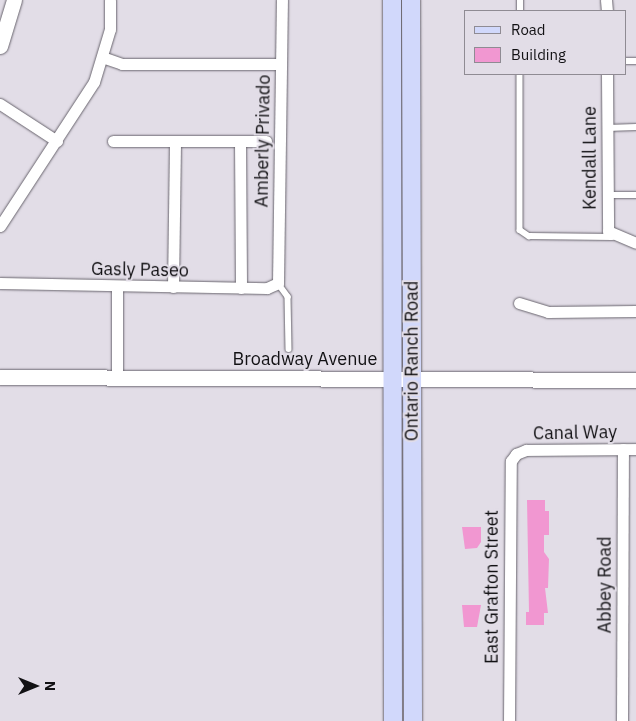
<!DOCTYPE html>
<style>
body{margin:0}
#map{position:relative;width:636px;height:721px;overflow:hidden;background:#e2dde7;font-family:"IBM Plex Sans",sans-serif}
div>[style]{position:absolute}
.building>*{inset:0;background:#f197d1}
.roads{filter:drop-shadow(0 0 1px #69656e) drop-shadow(0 0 1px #69656e)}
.lane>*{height:5.5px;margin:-2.75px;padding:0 2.75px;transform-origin:2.75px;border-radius:2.75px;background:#fff}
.street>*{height:11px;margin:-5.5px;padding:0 5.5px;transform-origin:5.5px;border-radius:5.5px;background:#fff}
.secondary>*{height:15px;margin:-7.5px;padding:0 7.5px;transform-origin:7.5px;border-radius:7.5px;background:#fff}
.primary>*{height:18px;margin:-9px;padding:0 9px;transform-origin:9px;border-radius:9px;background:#d1d8fb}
span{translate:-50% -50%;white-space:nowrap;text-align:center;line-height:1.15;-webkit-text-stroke:4px #e2dde7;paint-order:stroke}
.street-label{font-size:18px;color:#121114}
.legend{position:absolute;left:464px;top:10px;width:162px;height:65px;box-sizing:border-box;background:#e2dde7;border:1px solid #8f8b93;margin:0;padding:6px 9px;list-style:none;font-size:15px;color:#121114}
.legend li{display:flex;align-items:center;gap:10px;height:25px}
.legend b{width:25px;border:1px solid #8f8b93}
.north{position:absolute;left:10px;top:661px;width:50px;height:50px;-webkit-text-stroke:4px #e2dde7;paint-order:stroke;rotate:90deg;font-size:14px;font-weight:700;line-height:20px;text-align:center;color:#121114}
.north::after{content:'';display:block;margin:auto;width:18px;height:22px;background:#121114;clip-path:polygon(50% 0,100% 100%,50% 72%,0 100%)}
</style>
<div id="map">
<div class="building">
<div style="clip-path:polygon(527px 500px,545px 500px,545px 511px,549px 511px,549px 535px,544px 535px,544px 552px,549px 559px,548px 588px,545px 588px,548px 613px,544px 613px,544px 625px,526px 625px,526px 612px,529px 612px)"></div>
<div style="clip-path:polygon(462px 527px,481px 527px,481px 542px,477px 548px,465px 549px)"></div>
<div style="clip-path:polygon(462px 605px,481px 605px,477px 627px,464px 627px)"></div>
</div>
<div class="roads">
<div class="lane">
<div style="left:520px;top:11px;width:11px;rotate:-90deg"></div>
<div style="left:625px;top:61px;width:11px"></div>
<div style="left:520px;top:74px;width:156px;rotate:90deg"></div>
<div style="left:520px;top:230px;width:11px;rotate:34deg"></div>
<div style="left:529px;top:236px;width:83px;rotate:0.7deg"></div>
<div style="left:607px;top:128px;width:29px;rotate:-2deg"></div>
<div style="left:607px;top:195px;width:29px"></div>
<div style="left:278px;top:283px;width:17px;rotate:54deg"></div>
<div style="left:288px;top:297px;width:52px;rotate:88.9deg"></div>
</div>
<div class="street">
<div style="left:606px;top:0;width:11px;rotate:85deg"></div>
<div style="left:102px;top:57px;width:21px;rotate:19deg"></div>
<div style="left:122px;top:64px;width:159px"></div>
<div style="left:607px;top:74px;width:157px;rotate:89.6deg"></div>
<div style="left:608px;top:231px;width:30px;rotate:23deg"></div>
<div style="left:0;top:104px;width:68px;rotate:33deg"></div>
<div style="left:113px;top:141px;width:127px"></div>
<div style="left:240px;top:141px;width:147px;rotate:89.6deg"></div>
<div style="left:240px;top:141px;width:26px"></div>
<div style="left:0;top:226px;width:172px;rotate:-56.9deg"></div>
<div style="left:94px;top:82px;width:55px;rotate:-73.2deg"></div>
<div style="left:110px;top:29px;width:29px;rotate:-90deg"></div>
<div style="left:0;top:283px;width:267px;rotate:1.1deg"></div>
<div style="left:267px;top:288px;width:12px;rotate:-24deg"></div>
<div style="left:278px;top:283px;width:283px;rotate:-89.2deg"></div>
<div style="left:117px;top:287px;width:90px;rotate:90deg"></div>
<div style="left:173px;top:287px;width:146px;rotate:-89.2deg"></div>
<div style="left:519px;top:303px;width:30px;rotate:17deg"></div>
<div style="left:548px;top:312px;width:88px;rotate:-0.7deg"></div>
<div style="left:509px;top:721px;width:260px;rotate:-89.6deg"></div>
<div style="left:511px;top:461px;width:9px;rotate:-54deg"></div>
<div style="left:516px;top:454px;width:11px;rotate:-22deg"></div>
<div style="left:526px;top:450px;width:110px;rotate:-0.5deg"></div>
<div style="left:622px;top:721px;width:272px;rotate:-89.8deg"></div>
</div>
<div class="secondary">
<div style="left:0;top:46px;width:48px;rotate:-73.1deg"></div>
<div style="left:0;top:377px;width:636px;rotate:0.27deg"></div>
</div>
<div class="primary">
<div style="left:392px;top:0;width:721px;rotate:89.92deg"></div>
<div style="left:411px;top:0;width:721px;rotate:89.84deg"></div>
</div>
</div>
<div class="street-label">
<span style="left:263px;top:141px;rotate:-89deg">Amberly Privado</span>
<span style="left:590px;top:158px;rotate:-90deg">Kendall Lane</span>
<span style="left:140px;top:270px;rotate:1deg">Gasly Paseo</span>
<span style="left:305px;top:359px">Broadway Avenue</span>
<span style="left:412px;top:361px;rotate:-90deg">Ontario Ranch Road</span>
<span style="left:575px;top:433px;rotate:-1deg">Canal Way</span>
<span style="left:605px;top:585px;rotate:-90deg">Abbey Road</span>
<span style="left:492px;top:587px;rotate:-90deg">East Grafton Street</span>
</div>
<ul class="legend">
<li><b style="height:6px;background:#d1d8fb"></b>Road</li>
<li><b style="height:14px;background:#f197d1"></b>Building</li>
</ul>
<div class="north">N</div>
</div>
